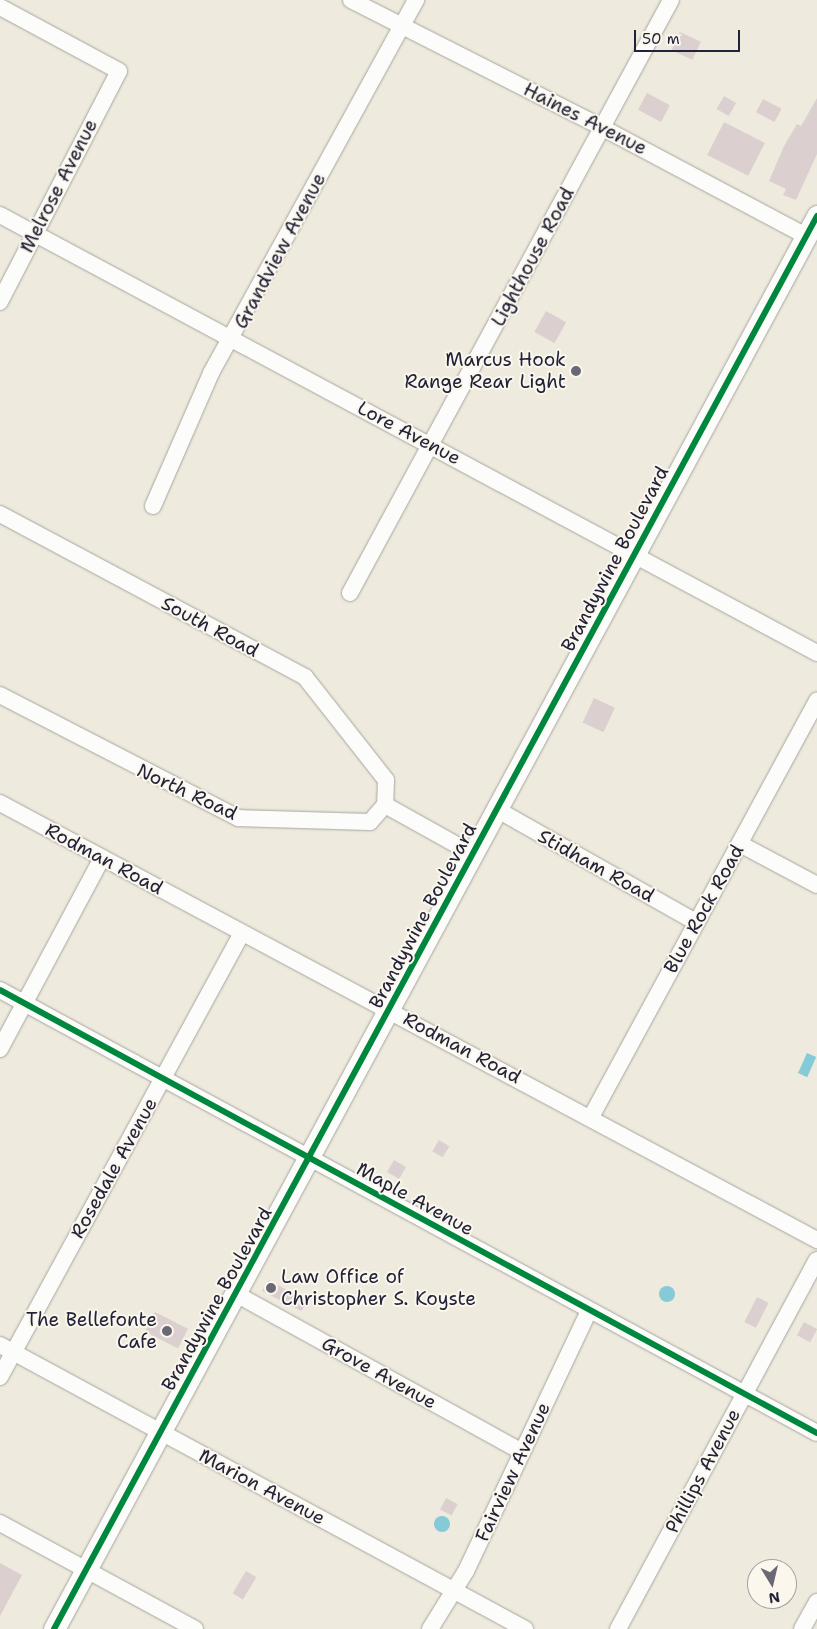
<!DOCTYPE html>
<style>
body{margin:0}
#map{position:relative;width:817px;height:1629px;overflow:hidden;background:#eeeadd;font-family:"Shantell Sans",sans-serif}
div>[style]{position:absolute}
.water>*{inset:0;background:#85cad7;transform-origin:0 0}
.round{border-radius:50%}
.building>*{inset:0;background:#dbd0cf;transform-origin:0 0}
.roads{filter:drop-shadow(0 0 1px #a7a5a0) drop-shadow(0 0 1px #a7a5a0)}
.minor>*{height:16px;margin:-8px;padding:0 8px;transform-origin:8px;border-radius:8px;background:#fcfcfa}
.tertiary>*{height:21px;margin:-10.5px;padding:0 10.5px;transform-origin:10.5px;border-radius:10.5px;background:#fcfcfa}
.cycleway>*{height:6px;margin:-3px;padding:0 3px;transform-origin:3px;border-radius:3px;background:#00873e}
.dots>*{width:14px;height:14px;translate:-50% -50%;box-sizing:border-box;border:2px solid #fbf7ec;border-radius:50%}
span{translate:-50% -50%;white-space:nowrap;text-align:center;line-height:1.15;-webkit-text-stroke:4px #fbf7ec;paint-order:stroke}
.street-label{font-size:19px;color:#22223b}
.poi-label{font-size:19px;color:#22223b}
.right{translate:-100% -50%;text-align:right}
.left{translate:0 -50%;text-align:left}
.north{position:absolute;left:747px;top:1559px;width:50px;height:50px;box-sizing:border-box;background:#fbf7ec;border:1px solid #a4a2a5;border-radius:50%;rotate:171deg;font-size:14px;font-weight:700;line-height:20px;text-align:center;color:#22223b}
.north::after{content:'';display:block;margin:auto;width:18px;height:22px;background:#696874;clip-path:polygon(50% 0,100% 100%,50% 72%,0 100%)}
.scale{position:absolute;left:634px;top:30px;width:106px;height:22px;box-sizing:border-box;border:2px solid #22223b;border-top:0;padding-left:6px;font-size:15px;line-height:18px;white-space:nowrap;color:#22223b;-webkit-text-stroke:4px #fbf7ec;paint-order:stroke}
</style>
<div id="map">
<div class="water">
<div style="left:807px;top:1053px;width:10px;height:22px;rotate:24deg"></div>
<div class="round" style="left:659px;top:1286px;width:16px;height:16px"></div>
<div class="round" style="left:434px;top:1516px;width:16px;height:16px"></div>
</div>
<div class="building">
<div style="left:680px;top:32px;width:23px;height:20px;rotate:25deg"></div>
<div style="left:647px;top:93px;width:26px;height:19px;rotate:28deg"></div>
<div style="left:724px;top:96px;width:14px;height:15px;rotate:30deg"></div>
<div style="clip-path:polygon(817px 98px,817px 154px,796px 200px,783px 195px,786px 189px,769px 181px,784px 146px,797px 124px,801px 126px)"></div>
<div style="left:763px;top:99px;width:21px;height:15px;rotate:28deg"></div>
<div style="left:724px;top:122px;width:46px;height:37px;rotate:27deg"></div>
<div style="left:546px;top:311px;width:23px;height:24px;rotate:29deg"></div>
<div style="left:594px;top:698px;width:23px;height:27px;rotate:25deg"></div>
<div style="left:439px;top:1140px;width:12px;height:13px;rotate:31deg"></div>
<div style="left:394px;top:1160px;width:14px;height:14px;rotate:30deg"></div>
<div style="clip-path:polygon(269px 1280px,308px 1302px,301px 1311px,262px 1291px)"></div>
<div style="left:757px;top:1297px;width:13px;height:28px;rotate:27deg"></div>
<div style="left:155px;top:1312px;width:37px;height:22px;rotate:27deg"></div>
<div style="left:804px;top:1322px;width:15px;height:15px;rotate:28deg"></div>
<div style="left:446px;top:1498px;width:13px;height:13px;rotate:27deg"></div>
<div style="clip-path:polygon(0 1563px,22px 1575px,0 1616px)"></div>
<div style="left:246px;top:1571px;width:12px;height:26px;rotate:31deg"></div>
</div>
<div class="roads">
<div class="minor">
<div style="left:351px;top:0;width:283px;rotate:26.9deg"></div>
<div style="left:603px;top:128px;width:230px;rotate:28deg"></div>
<div style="left:0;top:7px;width:135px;rotate:28.3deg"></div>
<div style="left:119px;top:71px;width:260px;rotate:117.3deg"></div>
<div style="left:0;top:215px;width:927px;rotate:28.2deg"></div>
<div style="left:153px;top:506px;width:145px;rotate:-66.4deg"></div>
<div style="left:211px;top:373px;width:426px;rotate:-61.2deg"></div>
<div style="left:0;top:514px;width:346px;rotate:28.1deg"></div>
<div style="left:305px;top:677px;width:131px;rotate:51.8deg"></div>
<div style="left:386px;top:780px;width:25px;rotate:92deg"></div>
<div style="left:350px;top:593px;width:674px;rotate:-61.57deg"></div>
<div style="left:0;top:695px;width:268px;rotate:27.3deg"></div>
<div style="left:238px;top:818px;width:132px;rotate:1.7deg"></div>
<div style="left:370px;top:822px;width:23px;rotate:-49deg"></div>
<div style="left:385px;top:805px;width:101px;rotate:29.1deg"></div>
<div style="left:0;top:803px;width:927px;rotate:28.14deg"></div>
<div style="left:496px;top:809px;width:230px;rotate:29.5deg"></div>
<div style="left:740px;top:844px;width:87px;rotate:28deg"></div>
<div style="left:0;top:990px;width:929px;rotate:28.47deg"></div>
<div style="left:0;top:1049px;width:217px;rotate:-61.9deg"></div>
<div style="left:591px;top:1117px;width:474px;rotate:-61.5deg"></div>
<div style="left:236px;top:1294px;width:327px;rotate:28.9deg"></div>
<div style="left:0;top:1345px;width:597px;rotate:28.41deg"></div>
<div style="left:0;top:1377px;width:506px;rotate:-61.41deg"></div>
<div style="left:0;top:1523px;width:222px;rotate:28.5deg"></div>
<div style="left:430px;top:1629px;width:68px;rotate:-58.2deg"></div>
<div style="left:466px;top:1571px;width:288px;rotate:-64.7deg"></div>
<div style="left:618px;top:1629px;width:419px;rotate:-61.7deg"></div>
<div style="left:802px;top:1629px;width:31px;rotate:-61deg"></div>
</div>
<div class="tertiary">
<div style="left:54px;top:1629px;width:1606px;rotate:-61.63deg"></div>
</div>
</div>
<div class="cycleway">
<div style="left:0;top:990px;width:929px;rotate:28.47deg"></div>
<div style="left:54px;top:1629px;width:1606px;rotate:-61.63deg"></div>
</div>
<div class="dots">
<div style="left:576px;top:371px;background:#696874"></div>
<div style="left:271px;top:1288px;background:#696874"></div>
<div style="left:167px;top:1331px;background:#696874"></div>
</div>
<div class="street-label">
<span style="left:585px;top:119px;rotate:27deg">Haines Avenue</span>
<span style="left:59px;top:186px;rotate:-63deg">Melrose Avenue</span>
<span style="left:280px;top:251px;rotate:-62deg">Grandview Avenue</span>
<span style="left:533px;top:257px;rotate:-62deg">Lighthouse Road</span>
<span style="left:409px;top:433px;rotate:28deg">Lore Avenue</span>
<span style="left:615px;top:559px;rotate:-62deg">Brandywine Boulevard</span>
<span style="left:210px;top:627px;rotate:28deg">South Road</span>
<span style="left:187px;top:792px;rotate:25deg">North Road</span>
<span style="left:104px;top:859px;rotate:28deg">Rodman Road</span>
<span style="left:596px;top:866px;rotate:29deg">Stidham Road</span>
<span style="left:704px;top:909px;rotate:-61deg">Blue Rock Road</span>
<span style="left:423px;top:916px;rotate:-62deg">Brandywine Boulevard</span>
<span style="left:462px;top:1048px;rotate:28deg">Rodman Road</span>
<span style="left:114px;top:1168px;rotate:-61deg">Rosedale Avenue</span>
<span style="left:415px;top:1199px;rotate:29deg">Maple Avenue</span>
<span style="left:217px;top:1299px;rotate:-61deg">Brandywine Boulevard</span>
<span style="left:379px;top:1373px;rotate:29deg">Grove Avenue</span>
<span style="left:703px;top:1471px;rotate:-62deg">Phillips Avenue</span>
<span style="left:513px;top:1472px;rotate:-65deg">Fairview Avenue</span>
<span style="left:262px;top:1487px;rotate:28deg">Marion Avenue</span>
</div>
<div class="poi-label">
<span class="right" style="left:566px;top:371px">Marcus Hook<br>Range Rear Light</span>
<span class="left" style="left:281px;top:1288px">Law Office of<br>Christopher S. Koyste</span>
<span class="right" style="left:157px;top:1331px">The Bellefonte<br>Cafe</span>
</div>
<div class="north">N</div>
<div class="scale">50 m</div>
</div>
